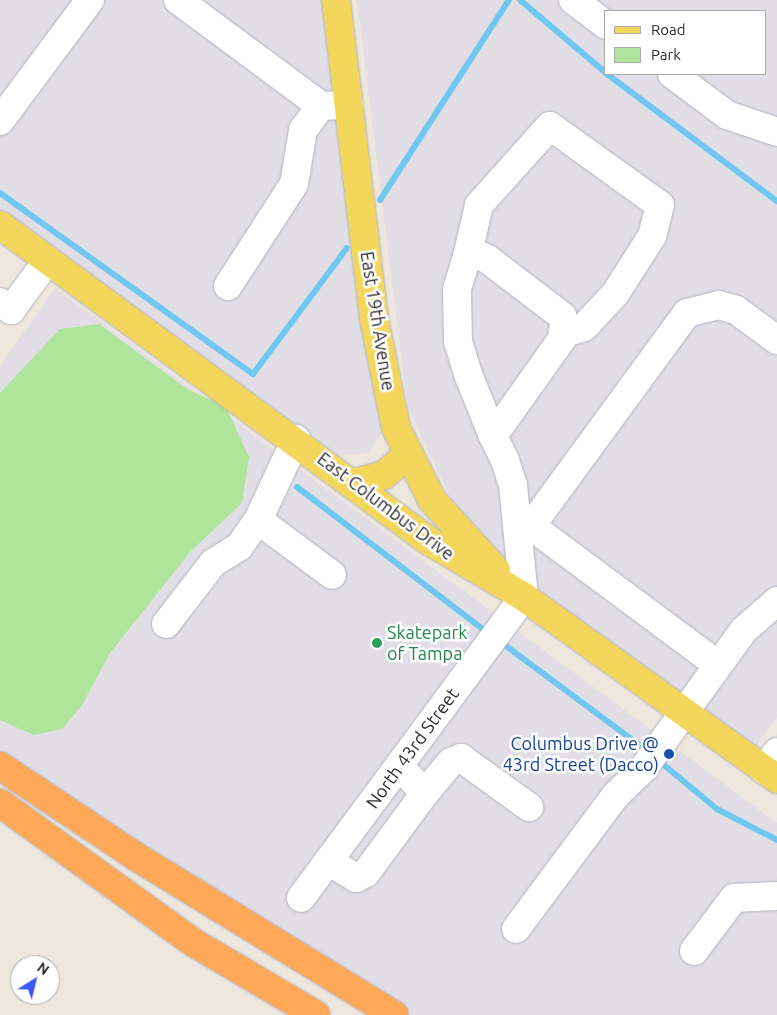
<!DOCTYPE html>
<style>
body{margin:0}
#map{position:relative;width:777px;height:1015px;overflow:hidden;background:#ede7de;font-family:Ubuntu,sans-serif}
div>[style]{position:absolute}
.industrial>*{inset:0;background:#e1dee6}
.green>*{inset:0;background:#afe59a}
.stream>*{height:6px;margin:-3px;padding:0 3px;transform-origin:3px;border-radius:3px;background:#70c8f0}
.roads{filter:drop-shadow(0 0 1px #b2b3bf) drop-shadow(0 0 1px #b2b3bf)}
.minor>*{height:28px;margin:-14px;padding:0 14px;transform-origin:14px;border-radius:14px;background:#fff}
.major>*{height:28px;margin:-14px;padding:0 14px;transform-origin:14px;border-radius:14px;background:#f3d75d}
.highway>*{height:28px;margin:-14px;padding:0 14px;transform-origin:14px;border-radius:14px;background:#ffa857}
.dots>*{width:14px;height:14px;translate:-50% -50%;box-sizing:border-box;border:2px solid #fff;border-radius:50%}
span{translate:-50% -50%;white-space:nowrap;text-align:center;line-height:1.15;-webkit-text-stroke:5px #fff;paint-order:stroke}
.street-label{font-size:18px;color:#2c2c2c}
.leisure-label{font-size:18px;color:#27864d}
.left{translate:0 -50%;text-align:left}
.transit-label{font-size:18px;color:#164399}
.right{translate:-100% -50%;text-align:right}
.legend{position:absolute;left:604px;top:10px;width:162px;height:65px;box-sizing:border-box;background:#fff;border:1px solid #ababab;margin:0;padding:6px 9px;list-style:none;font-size:15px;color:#2c2c2c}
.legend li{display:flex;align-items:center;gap:10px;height:25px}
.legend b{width:25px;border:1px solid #ababab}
.north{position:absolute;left:10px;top:955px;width:50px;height:50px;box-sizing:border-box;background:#fff;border:1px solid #ababab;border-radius:50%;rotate:36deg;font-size:14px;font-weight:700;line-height:20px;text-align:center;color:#2c2c2c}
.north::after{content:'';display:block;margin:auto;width:18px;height:22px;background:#3c56fc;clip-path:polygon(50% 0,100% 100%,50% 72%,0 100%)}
</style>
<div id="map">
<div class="industrial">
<div style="clip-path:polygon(0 0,324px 0,382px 432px,368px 453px,339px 455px,0 211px)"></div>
<div style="clip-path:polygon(evenodd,357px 0,777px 0,777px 717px,754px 749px,523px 587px,453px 503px,407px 404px,357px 0,606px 11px,766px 11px,766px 74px,606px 74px,606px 11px)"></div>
<div style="clip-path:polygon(55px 288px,777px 823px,777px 1015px,398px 1015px,0 770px,0 366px)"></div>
</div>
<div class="green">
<div style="clip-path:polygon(99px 324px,187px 389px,226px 407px,249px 457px,242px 503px,191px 551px,110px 653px,82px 705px,62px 729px,34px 735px,0 720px,0 393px,60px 329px)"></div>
</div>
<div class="stream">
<div style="left:520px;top:0;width:113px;rotate:40.3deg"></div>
<div style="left:607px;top:74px;width:212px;rotate:36.8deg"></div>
<div style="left:0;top:193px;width:311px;rotate:35.6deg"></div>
<div style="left:253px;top:374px;width:157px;rotate:-53.3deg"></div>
<div style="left:380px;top:200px;width:238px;rotate:-57.2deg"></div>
<div style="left:297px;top:487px;width:240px;rotate:37.4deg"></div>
<div style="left:498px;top:640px;width:188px;rotate:36.6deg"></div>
<div style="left:658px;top:760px;width:77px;rotate:39.7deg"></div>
<div style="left:717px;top:809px;width:68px;rotate:27.3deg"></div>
</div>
<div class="roads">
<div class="minor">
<div style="left:178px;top:0;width:178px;rotate:36.5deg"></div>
<div style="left:321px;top:106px;width:28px;rotate:-2deg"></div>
<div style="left:573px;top:0;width:41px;rotate:37.1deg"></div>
<div style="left:672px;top:74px;width:69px;rotate:36.7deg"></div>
<div style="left:727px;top:115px;width:53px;rotate:18.8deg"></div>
<div style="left:0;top:121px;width:151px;rotate:-53.4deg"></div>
<div style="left:467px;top:257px;width:53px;rotate:-77deg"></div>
<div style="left:479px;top:205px;width:106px;rotate:-48.1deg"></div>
<div style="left:550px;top:126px;width:135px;rotate:35.7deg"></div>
<div style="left:660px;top:205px;width:32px;rotate:104deg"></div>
<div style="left:652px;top:236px;width:69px;rotate:122.5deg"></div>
<div style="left:615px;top:294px;width:45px;rotate:133.2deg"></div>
<div style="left:584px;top:327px;width:21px;rotate:163deg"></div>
<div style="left:228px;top:286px;width:121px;rotate:-57.1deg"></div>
<div style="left:294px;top:184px;width:55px;rotate:-80.5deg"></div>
<div style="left:303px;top:130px;width:30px;rotate:-53deg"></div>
<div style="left:0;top:302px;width:14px;rotate:36deg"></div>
<div style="left:11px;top:310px;width:62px;rotate:-53.5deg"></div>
<div style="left:296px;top:439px;width:89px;rotate:115.1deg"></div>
<div style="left:258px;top:520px;width:92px;rotate:36.6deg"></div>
<div style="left:531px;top:526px;width:233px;rotate:36.6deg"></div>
<div style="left:520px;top:533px;width:13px;rotate:-32deg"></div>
<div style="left:531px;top:526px;width:264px;rotate:-53.8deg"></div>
<div style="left:687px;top:313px;width:33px;rotate:-14deg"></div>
<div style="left:719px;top:305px;width:18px;rotate:16deg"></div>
<div style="left:736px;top:310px;width:51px;rotate:36.2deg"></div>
<div style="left:166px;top:624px;width:77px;rotate:-52.4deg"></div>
<div style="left:213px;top:563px;width:31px;rotate:-32deg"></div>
<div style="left:239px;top:547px;width:33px;rotate:-55deg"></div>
<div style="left:764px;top:770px;width:22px;rotate:-54deg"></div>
<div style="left:425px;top:793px;width:40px;rotate:-50deg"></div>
<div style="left:451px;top:762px;width:11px;rotate:-22deg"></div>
<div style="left:461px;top:758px;width:84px;rotate:35.8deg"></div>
<div style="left:328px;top:861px;width:33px;rotate:31deg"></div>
<div style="left:356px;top:878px;width:11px;rotate:-27deg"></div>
<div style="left:366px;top:873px;width:99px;rotate:-53.6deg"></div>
<div style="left:425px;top:793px;width:37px;rotate:-134deg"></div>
<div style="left:301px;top:898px;width:375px;rotate:-53.5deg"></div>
<div style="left:524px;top:597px;width:113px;rotate:-95.6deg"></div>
<div style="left:513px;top:485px;width:26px;rotate:-108deg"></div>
<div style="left:505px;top:460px;width:27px;rotate:-117deg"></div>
<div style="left:493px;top:436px;width:67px;rotate:-112deg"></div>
<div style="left:468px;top:374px;width:34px;rotate:-107deg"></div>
<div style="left:458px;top:342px;width:53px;rotate:-91.1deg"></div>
<div style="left:457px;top:289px;width:34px;rotate:-73deg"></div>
<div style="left:467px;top:257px;width:9px;rotate:-21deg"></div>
<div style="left:475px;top:254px;width:12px;rotate:20deg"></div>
<div style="left:486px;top:258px;width:96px;rotate:37.3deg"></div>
<div style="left:562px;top:316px;width:8px;rotate:76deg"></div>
<div style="left:564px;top:324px;width:15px;rotate:98deg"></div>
<div style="left:562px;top:339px;width:119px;rotate:125.4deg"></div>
<div style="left:516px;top:929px;width:166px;rotate:-53.3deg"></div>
<div style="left:615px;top:796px;width:39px;rotate:-44deg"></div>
<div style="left:643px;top:769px;width:172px;rotate:-54deg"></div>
<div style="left:744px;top:630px;width:44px;rotate:-41.3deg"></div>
<div style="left:694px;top:951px;width:66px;rotate:-53deg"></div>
<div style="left:734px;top:898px;width:43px;rotate:-2.7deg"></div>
</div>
<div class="major">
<div style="left:336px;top:0;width:321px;rotate:83.2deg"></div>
<div style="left:374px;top:319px;width:111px;rotate:78.6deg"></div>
<div style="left:396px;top:428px;width:80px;rotate:63.4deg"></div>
<div style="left:432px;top:500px;width:95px;rotate:47.6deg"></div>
<div style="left:0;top:225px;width:533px;rotate:36.38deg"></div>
<div style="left:429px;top:541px;width:110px;rotate:30.5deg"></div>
<div style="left:524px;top:597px;width:312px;rotate:35.7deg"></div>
<div style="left:354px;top:483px;width:31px;rotate:-15deg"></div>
<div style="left:384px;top:475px;width:30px;rotate:-40deg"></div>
</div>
<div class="highway">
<div style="left:0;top:766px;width:162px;rotate:33.7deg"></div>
<div style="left:135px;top:856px;width:304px;rotate:31.5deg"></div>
<div style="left:0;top:803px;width:236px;rotate:35.8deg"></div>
<div style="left:191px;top:941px;width:145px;rotate:30.6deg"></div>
</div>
</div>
<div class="dots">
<div style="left:377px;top:643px;background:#2e9e5b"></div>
<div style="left:669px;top:754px;background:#1a4fb4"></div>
</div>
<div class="street-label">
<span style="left:378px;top:321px;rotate:81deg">East 19th Avenue</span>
<span style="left:386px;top:506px;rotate:37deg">East Columbus Drive</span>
<span style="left:412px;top:748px;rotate:-54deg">North 43rd Street</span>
</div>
<div class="leisure-label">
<span class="left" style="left:387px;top:643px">Skatepark<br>of Tampa</span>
</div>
<div class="transit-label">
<span class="right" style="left:659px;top:754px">Columbus Drive @<br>43rd Street (Dacco)</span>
</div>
<ul class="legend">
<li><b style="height:6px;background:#f3d75d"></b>Road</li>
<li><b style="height:14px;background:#afe59a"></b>Park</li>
</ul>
<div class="north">N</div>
</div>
